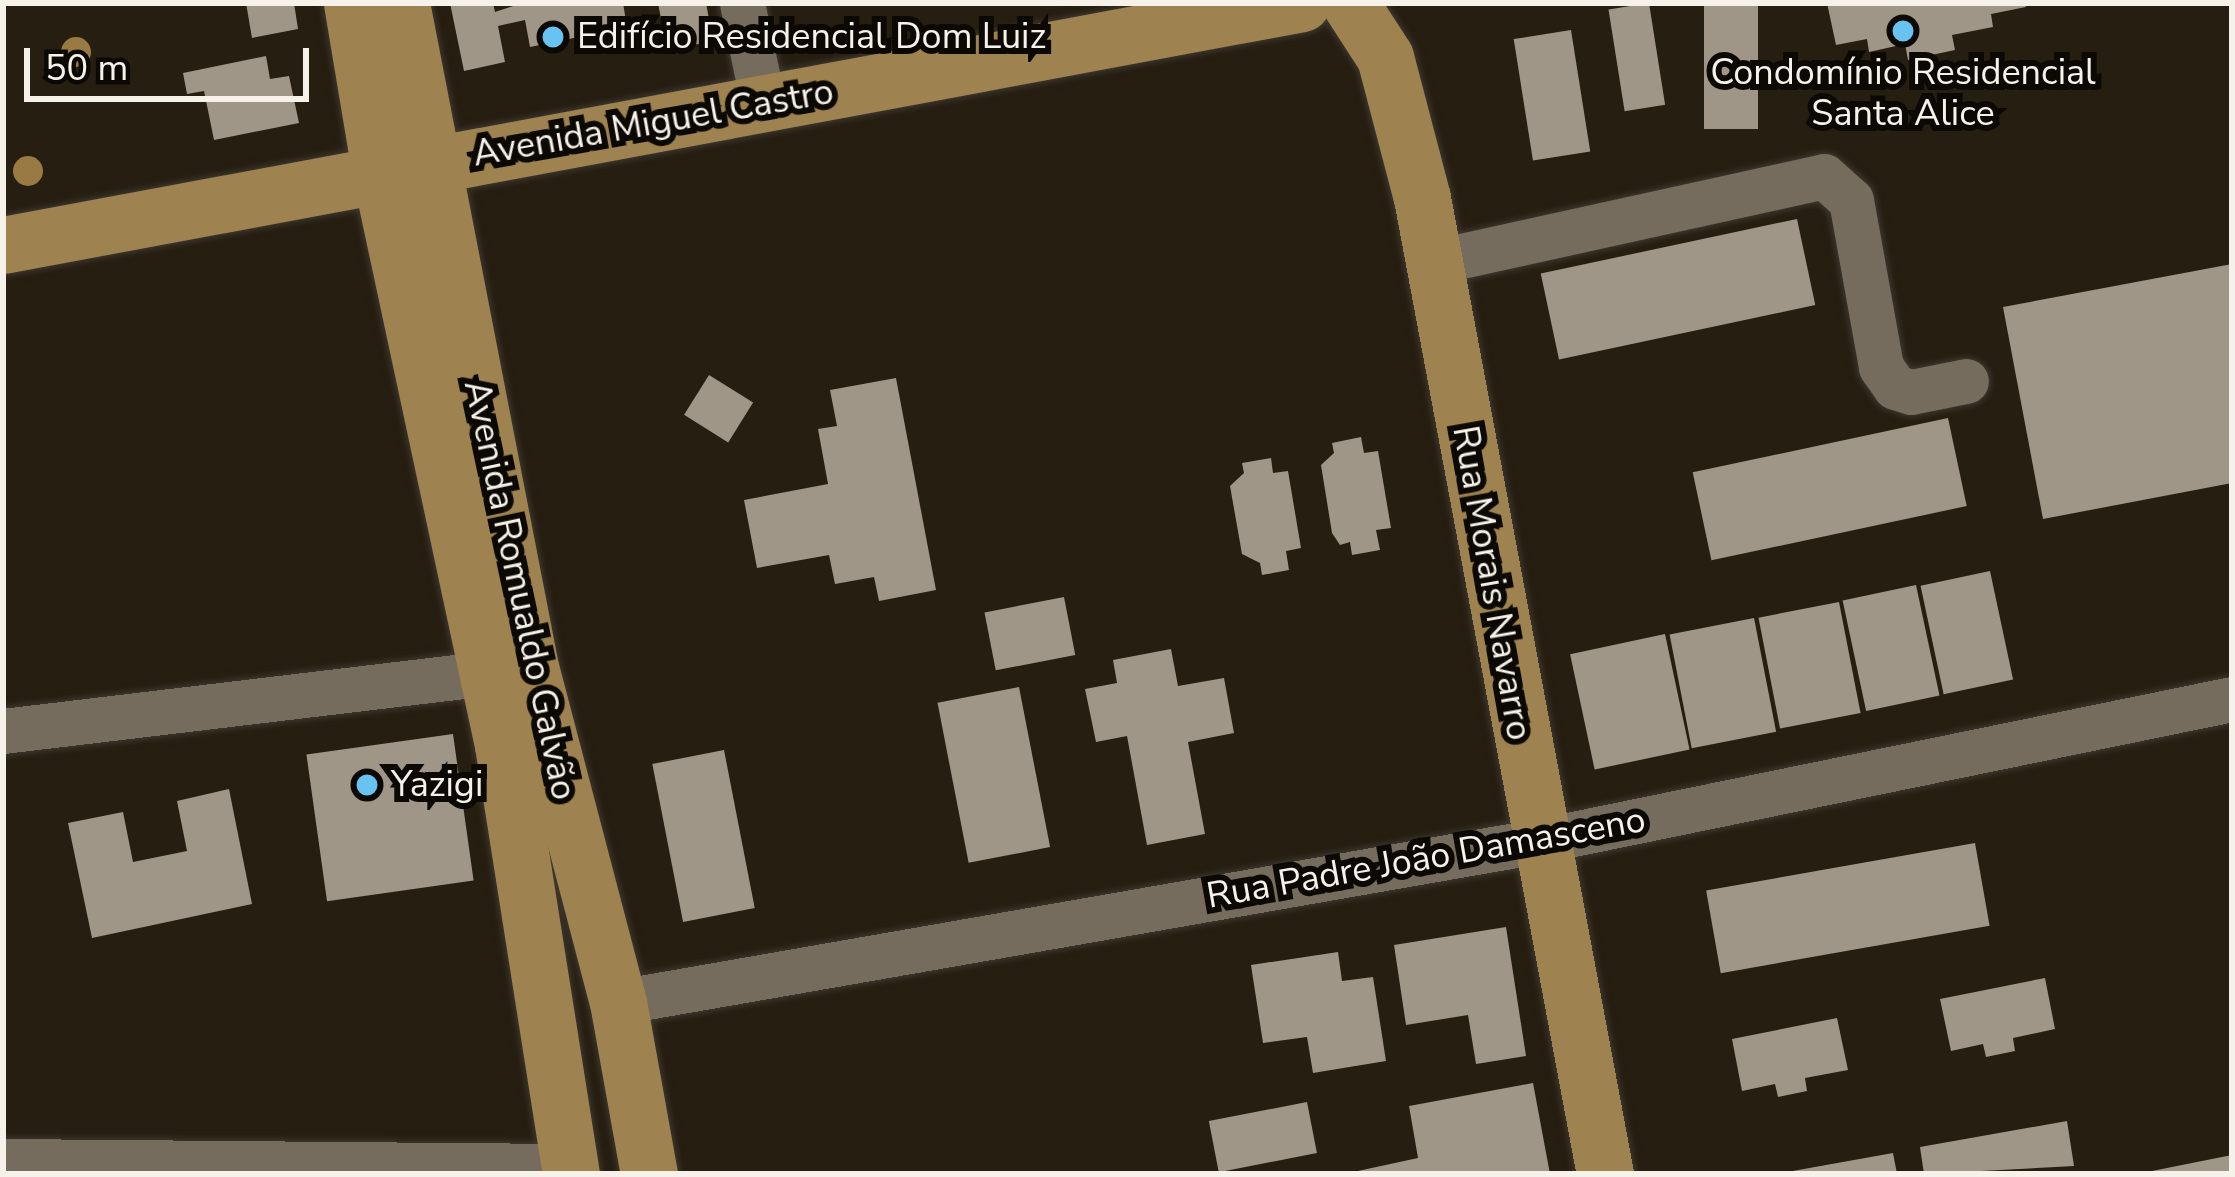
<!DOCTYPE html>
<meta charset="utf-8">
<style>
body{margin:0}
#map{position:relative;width:2235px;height:1177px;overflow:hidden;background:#261e11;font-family:"Nunito Sans",sans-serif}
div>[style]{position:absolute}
.building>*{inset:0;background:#a09687;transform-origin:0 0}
.roads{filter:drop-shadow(0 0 3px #3d372f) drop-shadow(0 0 3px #3d372f)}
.minor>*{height:45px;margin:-22.5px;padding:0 22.5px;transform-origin:22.5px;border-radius:22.5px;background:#756c5d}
.major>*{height:57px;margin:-28.5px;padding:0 28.5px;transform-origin:28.5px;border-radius:28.5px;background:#9e824f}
.trees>*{width:30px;height:30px;margin:-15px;border-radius:50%;background:#997a42}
.dots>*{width:33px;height:33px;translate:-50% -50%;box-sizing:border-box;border:6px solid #0c0905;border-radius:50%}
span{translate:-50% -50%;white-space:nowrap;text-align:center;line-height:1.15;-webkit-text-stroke:12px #0c0905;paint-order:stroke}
.poi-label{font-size:36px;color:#f7f2e9}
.left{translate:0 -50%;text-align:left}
.street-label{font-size:36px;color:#f7f2e9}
.frame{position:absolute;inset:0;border:6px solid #f7f2e9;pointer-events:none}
.scale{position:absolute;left:24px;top:48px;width:285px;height:54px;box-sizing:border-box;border:6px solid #f7f2e9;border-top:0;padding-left:15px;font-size:36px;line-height:42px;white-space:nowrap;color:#f7f2e9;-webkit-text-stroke:9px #0c0905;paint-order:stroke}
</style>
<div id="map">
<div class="building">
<div style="clip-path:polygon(246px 3px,294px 3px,298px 29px,252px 38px)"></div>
<div style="clip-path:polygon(450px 3px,493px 3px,495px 12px,522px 3px,623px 3px,627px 27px,530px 47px,525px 20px,498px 26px,505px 62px,464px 71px)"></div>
<div style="clip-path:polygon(658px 3px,706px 3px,713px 41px,667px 50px)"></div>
<div style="left:1649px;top:3px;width:103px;height:41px;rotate:81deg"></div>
<div style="left:1704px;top:3px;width:54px;height:126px"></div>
<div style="clip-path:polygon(1827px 3px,2025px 3px,2026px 7px,1991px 14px,1993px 27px,1952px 35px,1955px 50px,1908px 60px,1905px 44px,1869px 52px,1867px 39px,1836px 45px)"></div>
<div style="left:1571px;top:30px;width:123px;height:58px;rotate:81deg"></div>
<div style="clip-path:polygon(266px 56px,270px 79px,289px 76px,299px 123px,214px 140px,204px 91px,187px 94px,183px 73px)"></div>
<div style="left:1797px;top:219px;width:88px;height:262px;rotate:78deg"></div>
<div style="clip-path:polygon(2232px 264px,2232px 483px,2043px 519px,2003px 307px)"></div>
<div style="left:709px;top:375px;width:52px;height:47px;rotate:32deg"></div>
<div style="clip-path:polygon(896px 378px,936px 590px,879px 601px,874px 577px,835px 584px,829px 555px,757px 568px,744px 500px,828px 484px,818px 429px,837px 426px,830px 390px)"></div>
<div style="left:1948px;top:418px;width:90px;height:261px;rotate:78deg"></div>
<div style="clip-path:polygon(1361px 437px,1364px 453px,1378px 451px,1391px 528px,1376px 530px,1380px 550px,1352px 555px,1350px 542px,1340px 545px,1332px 533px,1321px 465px,1334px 453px,1332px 443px)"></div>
<div style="clip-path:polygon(1271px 458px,1273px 473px,1288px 471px,1301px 548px,1286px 551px,1289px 570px,1262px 575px,1260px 563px,1242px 554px,1230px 486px,1244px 473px,1242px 463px)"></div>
<div style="left:1990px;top:571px;width:111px;height:71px;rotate:78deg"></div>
<div style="left:1916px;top:585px;width:113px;height:75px;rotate:78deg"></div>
<div style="left:1064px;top:597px;width:59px;height:81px;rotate:79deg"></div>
<div style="left:1839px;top:602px;width:113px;height:82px;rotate:79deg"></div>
<div style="left:1754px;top:618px;width:116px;height:86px;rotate:79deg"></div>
<div style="left:1665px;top:634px;width:118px;height:97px;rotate:78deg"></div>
<div style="clip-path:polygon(1171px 649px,1178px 686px,1224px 678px,1234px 733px,1188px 742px,1205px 834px,1147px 845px,1127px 736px,1096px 742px,1085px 689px,1117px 683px,1113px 660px)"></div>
<div style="left:1019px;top:687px;width:163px;height:83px;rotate:79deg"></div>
<div style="left:453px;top:734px;width:148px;height:148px;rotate:82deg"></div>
<div style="left:724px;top:750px;width:161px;height:73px;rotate:79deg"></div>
<div style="clip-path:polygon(229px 789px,252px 904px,92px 938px,68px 823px,123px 812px,133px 862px,187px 851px,177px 801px)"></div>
<div style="left:1975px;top:843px;width:84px;height:273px;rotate:80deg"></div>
<div style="clip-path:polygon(1506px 927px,1526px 1056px,1476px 1064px,1468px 1015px,1406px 1025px,1394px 945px)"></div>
<div style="clip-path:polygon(1338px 952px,1342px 981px,1373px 977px,1386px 1061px,1313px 1073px,1307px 1037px,1263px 1043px,1251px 965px)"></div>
<div style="clip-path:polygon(2045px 978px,2055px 1029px,2013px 1038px,2015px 1051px,1986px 1057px,1983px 1044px,1951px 1051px,1940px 999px)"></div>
<div style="clip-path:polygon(1837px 1018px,1848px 1070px,1805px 1078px,1807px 1091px,1778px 1097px,1775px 1084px,1742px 1091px,1732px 1039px)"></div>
<div style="clip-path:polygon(1533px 1083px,1550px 1174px,1344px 1174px,1418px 1158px,1409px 1106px)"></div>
<div style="left:1307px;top:1102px;width:52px;height:100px;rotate:79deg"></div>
<div style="clip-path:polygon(2067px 1121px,2074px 1166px,1924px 1174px,1920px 1147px)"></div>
<div style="clip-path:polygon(1893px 1153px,1897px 1174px,1787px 1174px,1787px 1172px)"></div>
<div style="clip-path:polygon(2232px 1155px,2232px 1174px,2147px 1174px,2147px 1172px)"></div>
</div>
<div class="roads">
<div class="minor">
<div style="left:742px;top:3px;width:102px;rotate:78.1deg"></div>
<div style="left:1434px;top:262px;width:399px;rotate:-12.4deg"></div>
<div style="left:1824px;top:176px;width:36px;rotate:42deg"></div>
<div style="left:1851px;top:200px;width:170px;rotate:79.8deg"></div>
<div style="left:1881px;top:367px;width:24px;rotate:55deg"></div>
<div style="left:1895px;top:387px;width:17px;rotate:17deg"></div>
<div style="left:1911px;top:392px;width:56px;rotate:-11.3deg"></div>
<div style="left:3px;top:731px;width:523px;rotate:-6.81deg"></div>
<div style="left:618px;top:1002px;width:935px;rotate:-9.92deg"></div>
<div style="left:1539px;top:841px;width:707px;rotate:-11.58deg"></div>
<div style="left:3px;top:1161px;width:566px;rotate:0.51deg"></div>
</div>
<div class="major">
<div style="left:352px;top:3px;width:175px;rotate:80.5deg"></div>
<div style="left:381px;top:176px;width:582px;rotate:77.9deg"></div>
<div style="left:503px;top:745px;width:434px;rotate:81deg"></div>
<div style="left:401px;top:3px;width:676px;rotate:79.01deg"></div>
<div style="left:530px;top:667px;width:346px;rotate:75.3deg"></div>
<div style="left:618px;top:1002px;width:175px;rotate:79.8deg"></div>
<div style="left:1350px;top:3px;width:64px;rotate:57.1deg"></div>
<div style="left:1385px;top:57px;width:146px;rotate:75.3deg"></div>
<div style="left:1422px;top:198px;width:993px;rotate:79.38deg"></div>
<div style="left:3px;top:245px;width:1321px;rotate:-10.55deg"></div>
</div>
</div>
<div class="trees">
<div style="left:76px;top:52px"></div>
<div style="left:28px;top:171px"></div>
</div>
<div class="dots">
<div style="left:1903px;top:31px;background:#69c3f1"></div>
<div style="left:553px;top:37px;background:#69c3f1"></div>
<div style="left:367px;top:785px;background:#69c3f1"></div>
</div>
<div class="poi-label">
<span class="left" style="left:577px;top:37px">Edifício Residencial Dom Luiz</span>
<span style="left:1903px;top:93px">Condomínio Residencial<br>Santa Alice</span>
<span class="left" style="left:391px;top:785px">Yazigi</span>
</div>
<div class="street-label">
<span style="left:653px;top:123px;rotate:-10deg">Avenida Miguel Castro</span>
<span style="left:1492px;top:583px;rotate:80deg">Rua Morais Navarro</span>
<span style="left:520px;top:590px;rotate:78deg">Avenida Romualdo Galvão</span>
<span style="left:1426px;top:858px;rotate:-10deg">Rua Padre João Damasceno</span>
</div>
<div class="frame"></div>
<div class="scale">50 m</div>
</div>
